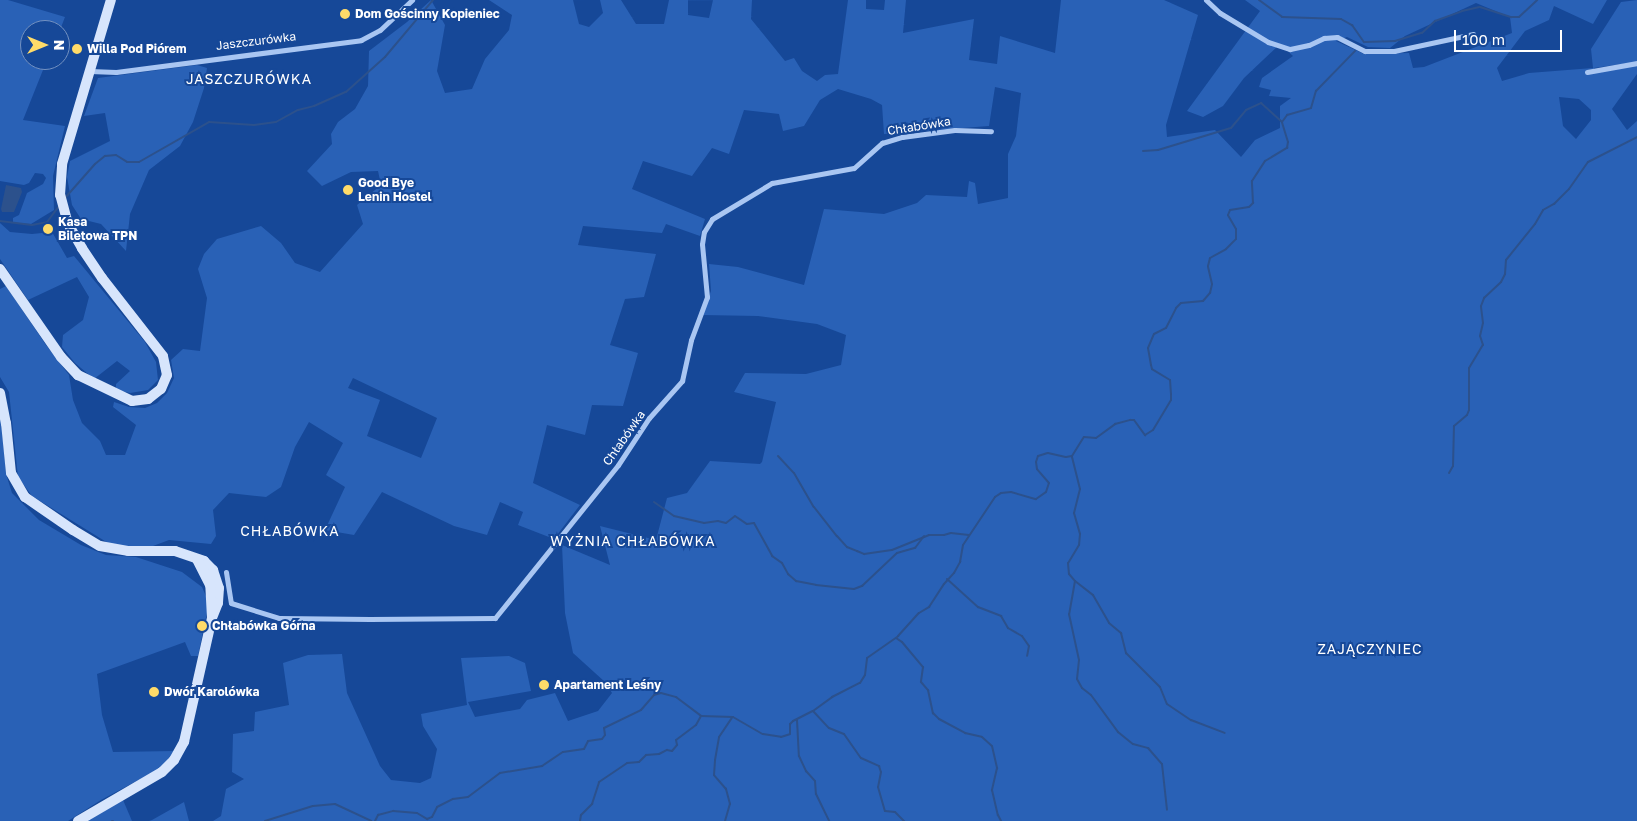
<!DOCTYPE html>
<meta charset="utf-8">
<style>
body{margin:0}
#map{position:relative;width:1637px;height:821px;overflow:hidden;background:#164898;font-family:"Golos Text",sans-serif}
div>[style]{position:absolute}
.green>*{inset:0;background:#2961b6}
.water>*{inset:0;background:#2c518c}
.stream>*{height:2px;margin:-1px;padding:0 1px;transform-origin:1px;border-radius:1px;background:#2c518c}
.street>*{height:5px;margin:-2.5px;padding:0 2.5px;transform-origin:2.5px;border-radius:2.5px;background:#a9c6f2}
.secondary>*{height:10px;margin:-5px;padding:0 5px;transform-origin:5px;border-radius:5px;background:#d7e5fc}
.dots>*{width:14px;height:14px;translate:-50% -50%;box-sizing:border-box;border:2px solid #164898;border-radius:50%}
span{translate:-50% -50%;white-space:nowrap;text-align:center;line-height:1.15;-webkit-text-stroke:4px #164898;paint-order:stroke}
.poi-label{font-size:12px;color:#fff;font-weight:700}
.left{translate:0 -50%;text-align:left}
.street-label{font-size:12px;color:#fff}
.neighbourhood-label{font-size:14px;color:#fff;letter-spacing:1px}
.north{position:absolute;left:20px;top:20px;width:50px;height:50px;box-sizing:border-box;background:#164898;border:1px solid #7391c1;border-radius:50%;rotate:90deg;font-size:14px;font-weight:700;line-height:20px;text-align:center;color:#fff}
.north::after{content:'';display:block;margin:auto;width:18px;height:22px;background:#ffdb69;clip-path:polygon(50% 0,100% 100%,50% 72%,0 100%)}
.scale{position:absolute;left:1454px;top:30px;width:108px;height:22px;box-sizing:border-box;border:2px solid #fff;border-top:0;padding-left:6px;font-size:15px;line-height:18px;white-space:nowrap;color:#fff;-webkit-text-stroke:4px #164898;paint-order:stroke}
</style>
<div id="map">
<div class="green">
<div style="clip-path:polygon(0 0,8px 0,65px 17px,60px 30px,30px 30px,30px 60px,47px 60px,23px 120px,65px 126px,53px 176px,54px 210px,31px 224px,13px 223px,13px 218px,19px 215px,27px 193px,43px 184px,46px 178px,43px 174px,35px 173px,29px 183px,24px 185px,0 181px)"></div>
<div style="clip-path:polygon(evenodd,431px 0,445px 25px,437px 71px,445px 93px,472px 89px,485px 59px,509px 30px,512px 15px,489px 0,573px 0,579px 24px,589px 27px,603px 13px,600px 0,621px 0,636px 24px,664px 24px,669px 0,688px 0,688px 15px,709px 18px,713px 0,752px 0,751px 19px,785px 61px,794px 58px,802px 71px,817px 81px,825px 75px,838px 74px,848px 0,866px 0,866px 9px,884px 10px,885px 0,906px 0,903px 33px,974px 19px,969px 60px,997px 64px,1000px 36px,1055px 53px,1061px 0,1164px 0,1198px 15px,1166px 125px,1167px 137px,1215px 130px,1241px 157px,1255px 140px,1280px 128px,1280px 106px,1291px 98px,1269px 96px,1271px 90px,1259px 87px,1262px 78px,1293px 56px,1280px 44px,1244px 78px,1223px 106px,1203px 117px,1187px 111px,1260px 11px,1245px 0,1607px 0,1593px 24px,1554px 6px,1549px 20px,1525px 31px,1497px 68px,1502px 81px,1529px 73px,1593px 68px,1591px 49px,1621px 2px,1637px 0,1637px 74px,1612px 109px,1627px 130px,1637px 121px,1637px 821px,213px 821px,221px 816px,226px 789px,244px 779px,232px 772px,233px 734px,254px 731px,255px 712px,289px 705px,283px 663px,308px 655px,342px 654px,347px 693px,380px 766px,391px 780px,420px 783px,431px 778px,437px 749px,423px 726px,421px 714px,467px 705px,461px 658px,509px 656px,525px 663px,531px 691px,468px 702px,475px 717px,520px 709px,527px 700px,555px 693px,568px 721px,598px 711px,612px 693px,605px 682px,573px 653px,565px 613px,562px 545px,610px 565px,600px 526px,656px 540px,667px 498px,687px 493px,710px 461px,760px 464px,762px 462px,776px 402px,734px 392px,745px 373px,806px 374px,841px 365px,846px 335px,817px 324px,758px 316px,702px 315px,711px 291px,709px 264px,738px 267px,804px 285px,824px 209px,884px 214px,917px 203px,926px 195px,967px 197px,969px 181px,975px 183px,978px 204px,1008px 198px,1008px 154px,1016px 136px,1021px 93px,995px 87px,989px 126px,884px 134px,882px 105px,871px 99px,838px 89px,820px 100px,804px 126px,783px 131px,779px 114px,744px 110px,729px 154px,712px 148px,692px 176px,643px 161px,632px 189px,705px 219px,700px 236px,666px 224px,662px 233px,583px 226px,578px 245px,656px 254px,644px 297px,625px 299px,610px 345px,638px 353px,623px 406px,592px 405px,585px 435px,547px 425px,533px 483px,580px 505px,554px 539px,518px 525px,523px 512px,500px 502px,487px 535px,454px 526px,382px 492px,354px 535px,325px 530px,345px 487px,326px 475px,343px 443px,309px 422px,295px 447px,281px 487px,266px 497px,229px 493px,213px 510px,216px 536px,211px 544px,169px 540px,153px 546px,129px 547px,108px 543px,32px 496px,18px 477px,9px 392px,0 377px,0 289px,6px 286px,46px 345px,69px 375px,73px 400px,82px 423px,100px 441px,106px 455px,125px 455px,136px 425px,113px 407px,114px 402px,129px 407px,145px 408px,157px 403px,167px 393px,174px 378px,171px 360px,183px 349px,200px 351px,207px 298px,198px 269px,204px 254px,217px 239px,261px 226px,281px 243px,295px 263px,320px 272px,363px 224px,357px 205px,381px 185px,378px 171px,351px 172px,322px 186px,307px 171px,332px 144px,331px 134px,338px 122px,355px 109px,368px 86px,369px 51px,407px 22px,431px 0,1476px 3px,1510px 17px,1512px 33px,1424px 67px,1413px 68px,1409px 53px,1364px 54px,1336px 41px,1347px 37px,1368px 47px,1390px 48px,1405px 36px,1476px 3px,431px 0,1636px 62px,1632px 66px,1594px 73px,1594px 68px,1636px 62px,431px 0,1559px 97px,1579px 99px,1591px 110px,1591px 120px,1576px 139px,1563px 126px,1559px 97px,431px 0,353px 378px,437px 418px,421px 458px,367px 436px,380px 400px,348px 388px,353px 378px)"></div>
<div style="clip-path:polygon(197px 65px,207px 68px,204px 88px,193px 122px,180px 146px,149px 170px,130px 214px,126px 251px,101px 224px,81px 219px,72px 205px,67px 177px,70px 161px,110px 141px,105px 113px,84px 116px,98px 78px)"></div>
<div style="clip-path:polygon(0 223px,10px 232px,32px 234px,52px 232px,67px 258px,74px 256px,145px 342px,156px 362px,158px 380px,148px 390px,130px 393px,116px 390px,116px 384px,130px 371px,117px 361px,94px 379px,75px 363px,62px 347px,63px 335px,83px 320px,89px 297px,77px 277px,28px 300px,0 259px)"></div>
<div style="clip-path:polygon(0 407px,6px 474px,12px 493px,39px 520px,81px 545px,106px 555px,136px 557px,182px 572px,202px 587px,209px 603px,198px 656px,191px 656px,185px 642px,97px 674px,102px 715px,113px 752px,175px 751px,161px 768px,101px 800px,68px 821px,0 821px)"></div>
<div style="clip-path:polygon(123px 800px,132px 821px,87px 821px)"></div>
<div style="clip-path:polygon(184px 802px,189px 821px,149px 821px,152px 820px)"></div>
</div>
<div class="water">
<div style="clip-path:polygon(6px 185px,21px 188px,22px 192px,14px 212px,2px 212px,1px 209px)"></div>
</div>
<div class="stream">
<div style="left:1259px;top:0;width:29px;rotate:36deg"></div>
<div style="left:1282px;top:17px;width:59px;rotate:1.9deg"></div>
<div style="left:1341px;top:19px;width:13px;rotate:29deg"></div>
<div style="left:1352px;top:25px;width:21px;rotate:55deg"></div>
<div style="left:1364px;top:42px;width:31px;rotate:-2deg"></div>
<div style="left:1395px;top:41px;width:28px;rotate:-17deg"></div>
<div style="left:1422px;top:33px;width:18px;rotate:-43deg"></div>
<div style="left:1435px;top:21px;width:29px;rotate:-20deg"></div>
<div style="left:1462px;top:11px;width:18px;rotate:-13deg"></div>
<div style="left:1480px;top:7px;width:33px;rotate:18deg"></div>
<div style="left:1511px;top:17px;width:8px"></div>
<div style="left:1519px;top:17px;width:25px;rotate:-43deg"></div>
<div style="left:1143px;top:151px;width:15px;rotate:-4deg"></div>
<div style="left:1158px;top:150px;width:76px;rotate:-16.8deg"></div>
<div style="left:1231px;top:128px;width:23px;rotate:-50deg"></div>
<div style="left:1246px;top:110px;width:17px;rotate:-25deg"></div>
<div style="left:1261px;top:103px;width:28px;rotate:42deg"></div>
<div style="left:65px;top:198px;width:45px;rotate:-48.6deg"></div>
<div style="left:95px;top:164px;width:13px;rotate:-39deg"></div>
<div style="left:105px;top:156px;width:11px;rotate:-5deg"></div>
<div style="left:116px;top:155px;width:13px;rotate:32deg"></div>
<div style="left:127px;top:162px;width:12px"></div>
<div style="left:139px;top:162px;width:81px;rotate:-29.7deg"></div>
<div style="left:209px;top:122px;width:45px;rotate:3.8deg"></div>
<div style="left:254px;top:125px;width:22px;rotate:-8deg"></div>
<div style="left:276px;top:122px;width:25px;rotate:-29deg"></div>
<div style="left:298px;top:110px;width:16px;rotate:-14deg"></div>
<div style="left:314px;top:106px;width:35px;rotate:-24deg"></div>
<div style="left:346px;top:92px;width:52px;rotate:-41.9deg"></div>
<div style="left:385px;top:57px;width:75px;rotate:-49.9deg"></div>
<div style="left:0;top:221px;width:32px;rotate:7deg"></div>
<div style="left:32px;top:225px;width:15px;rotate:-11deg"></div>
<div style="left:47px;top:222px;width:20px;rotate:-53deg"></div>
<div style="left:778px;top:456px;width:23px;rotate:47deg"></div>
<div style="left:794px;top:473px;width:39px;rotate:60deg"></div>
<div style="left:814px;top:507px;width:37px;rotate:52deg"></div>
<div style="left:837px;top:536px;width:15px;rotate:48deg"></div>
<div style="left:847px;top:547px;width:11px;rotate:22deg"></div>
<div style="left:857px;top:551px;width:8px;rotate:23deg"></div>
<div style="left:864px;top:554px;width:28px;rotate:-8deg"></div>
<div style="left:892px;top:550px;width:40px;rotate:-22deg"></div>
<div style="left:929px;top:535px;width:15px"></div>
<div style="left:944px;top:535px;width:7px;rotate:-16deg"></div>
<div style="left:951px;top:533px;width:18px;rotate:6deg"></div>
<div style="left:1072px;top:457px;width:33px;rotate:76deg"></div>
<div style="left:1080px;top:489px;width:25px;rotate:104deg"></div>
<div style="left:1074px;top:513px;width:22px;rotate:74deg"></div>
<div style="left:1080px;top:534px;width:11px;rotate:95deg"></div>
<div style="left:1079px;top:545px;width:21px;rotate:121deg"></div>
<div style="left:1068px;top:563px;width:11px;rotate:85deg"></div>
<div style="left:1069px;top:574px;width:9px;rotate:49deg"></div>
<div style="left:1075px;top:581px;width:34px;rotate:100deg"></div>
<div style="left:1069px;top:614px;width:47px;rotate:77.7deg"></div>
<div style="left:1079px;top:660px;width:19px;rotate:96deg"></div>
<div style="left:1077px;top:679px;width:10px;rotate:61deg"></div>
<div style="left:1082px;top:688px;width:11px;rotate:38deg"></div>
<div style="left:1091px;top:695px;width:46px;rotate:53.9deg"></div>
<div style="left:1118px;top:732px;width:19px;rotate:39deg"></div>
<div style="left:1133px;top:744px;width:16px;rotate:15deg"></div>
<div style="left:1148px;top:748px;width:21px;rotate:49deg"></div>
<div style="left:1162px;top:764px;width:46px;rotate:83.8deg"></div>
<div style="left:1449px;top:473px;width:8px;rotate:-60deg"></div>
<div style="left:1453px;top:466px;width:40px;rotate:-88.6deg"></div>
<div style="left:1454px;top:426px;width:17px;rotate:-40deg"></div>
<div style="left:1467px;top:415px;width:5px;rotate:-68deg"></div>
<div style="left:1469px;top:410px;width:42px;rotate:-90deg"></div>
<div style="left:1469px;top:368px;width:27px;rotate:-59deg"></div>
<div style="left:1483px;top:345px;width:9px;rotate:-108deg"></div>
<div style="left:1480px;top:336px;width:13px;rotate:-77deg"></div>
<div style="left:1483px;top:323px;width:17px;rotate:-97deg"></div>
<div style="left:1481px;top:306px;width:9px;rotate:-69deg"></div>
<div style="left:1484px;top:298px;width:23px;rotate:-43deg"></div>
<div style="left:1501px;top:282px;width:9px;rotate:-63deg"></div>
<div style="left:1505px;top:274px;width:14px;rotate:-86deg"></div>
<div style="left:1506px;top:260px;width:46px;rotate:-51.1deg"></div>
<div style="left:1535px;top:224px;width:16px;rotate:-60deg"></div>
<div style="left:1543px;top:210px;width:13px;rotate:-29deg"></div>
<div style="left:1554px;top:204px;width:21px;rotate:-45deg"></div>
<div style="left:1569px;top:189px;width:33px;rotate:-55deg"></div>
<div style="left:1588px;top:162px;width:55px;rotate:-27deg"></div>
<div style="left:654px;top:502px;width:24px;rotate:35deg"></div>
<div style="left:674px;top:516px;width:31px;rotate:13deg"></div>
<div style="left:704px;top:523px;width:14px;rotate:-8deg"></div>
<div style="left:718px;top:521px;width:8px;rotate:14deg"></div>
<div style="left:726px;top:523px;width:11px;rotate:-38deg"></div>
<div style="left:735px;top:516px;width:14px;rotate:34deg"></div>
<div style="left:747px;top:524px;width:7px;rotate:-8deg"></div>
<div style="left:754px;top:523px;width:38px;rotate:61deg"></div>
<div style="left:772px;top:556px;width:12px;rotate:35deg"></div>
<div style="left:782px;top:563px;width:13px;rotate:61deg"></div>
<div style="left:788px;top:574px;width:11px;rotate:41deg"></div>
<div style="left:796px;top:581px;width:20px;rotate:11deg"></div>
<div style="left:816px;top:585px;width:38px;rotate:6deg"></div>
<div style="left:854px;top:589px;width:9px;rotate:-21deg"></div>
<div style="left:862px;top:586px;width:48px;rotate:-43.3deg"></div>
<div style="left:897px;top:553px;width:19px;rotate:-16deg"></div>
<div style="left:915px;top:548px;width:15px;rotate:-53deg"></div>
<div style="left:947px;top:579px;width:42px;rotate:42.1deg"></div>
<div style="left:978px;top:607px;width:25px;rotate:21deg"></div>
<div style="left:1001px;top:616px;width:14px;rotate:60deg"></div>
<div style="left:1008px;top:628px;width:16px;rotate:30deg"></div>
<div style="left:1022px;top:636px;width:12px;rotate:55deg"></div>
<div style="left:1029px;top:646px;width:10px;rotate:101deg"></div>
<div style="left:1075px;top:581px;width:23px;rotate:38deg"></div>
<div style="left:1093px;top:595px;width:32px;rotate:60deg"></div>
<div style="left:1109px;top:623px;width:16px;rotate:40deg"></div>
<div style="left:1121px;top:633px;width:21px;rotate:76deg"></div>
<div style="left:1126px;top:653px;width:48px;rotate:45deg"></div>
<div style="left:1160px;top:687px;width:18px;rotate:68deg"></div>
<div style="left:1167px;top:704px;width:29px;rotate:34deg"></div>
<div style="left:1191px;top:720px;width:36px;rotate:21deg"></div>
<div style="left:896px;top:638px;width:7px;rotate:34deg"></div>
<div style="left:902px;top:642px;width:33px;rotate:50deg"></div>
<div style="left:923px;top:667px;width:15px;rotate:98deg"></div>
<div style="left:921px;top:682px;width:11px;rotate:49deg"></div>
<div style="left:928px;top:690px;width:24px;rotate:78deg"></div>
<div style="left:933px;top:713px;width:8px;rotate:45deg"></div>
<div style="left:939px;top:719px;width:30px;rotate:28deg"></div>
<div style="left:965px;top:733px;width:17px;rotate:13deg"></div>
<div style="left:982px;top:737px;width:13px;rotate:42deg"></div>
<div style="left:992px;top:746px;width:23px;rotate:77deg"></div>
<div style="left:997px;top:768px;width:23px;rotate:103deg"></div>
<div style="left:992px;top:790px;width:26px;rotate:77deg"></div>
<div style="left:998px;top:815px;width:7px;rotate:63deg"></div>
<div style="left:813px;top:711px;width:23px;rotate:47deg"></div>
<div style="left:829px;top:728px;width:16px;rotate:22deg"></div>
<div style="left:844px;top:734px;width:29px;rotate:55deg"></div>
<div style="left:861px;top:758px;width:20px;rotate:24deg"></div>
<div style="left:879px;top:766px;width:6px;rotate:72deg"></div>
<div style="left:881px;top:772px;width:15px;rotate:101deg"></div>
<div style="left:878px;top:787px;width:25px;rotate:74deg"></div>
<div style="left:885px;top:811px;width:10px;rotate:6deg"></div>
<div style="left:895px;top:812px;width:13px;rotate:45deg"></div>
<div style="left:797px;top:720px;width:36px;rotate:87deg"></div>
<div style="left:799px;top:756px;width:17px;rotate:65deg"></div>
<div style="left:806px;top:771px;width:13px;rotate:48deg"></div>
<div style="left:815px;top:781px;width:13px;rotate:86deg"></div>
<div style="left:816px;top:794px;width:30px;rotate:64deg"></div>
<div style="left:112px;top:821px;width:1px"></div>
<div style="left:265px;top:821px;width:50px;rotate:-17.4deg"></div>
<div style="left:313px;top:806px;width:22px;rotate:-5deg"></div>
<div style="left:335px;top:804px;width:40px;rotate:25deg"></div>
<div style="left:375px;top:821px;width:7px;rotate:-63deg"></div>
<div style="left:378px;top:815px;width:16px;rotate:-15deg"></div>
<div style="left:393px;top:811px;width:24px;rotate:5deg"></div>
<div style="left:417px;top:813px;width:12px;rotate:31deg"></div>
<div style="left:427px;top:819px;width:5px;rotate:-22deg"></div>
<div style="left:432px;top:817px;width:11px;rotate:-63deg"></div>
<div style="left:437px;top:807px;width:18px;rotate:-27deg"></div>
<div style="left:453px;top:799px;width:15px;rotate:-8deg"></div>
<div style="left:468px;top:797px;width:40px;rotate:-37deg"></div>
<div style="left:500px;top:773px;width:43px;rotate:-9.5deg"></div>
<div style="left:542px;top:766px;width:25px;rotate:-34deg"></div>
<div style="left:563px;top:752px;width:21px;rotate:-8deg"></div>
<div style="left:584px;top:749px;width:9px;rotate:-63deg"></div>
<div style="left:588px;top:741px;width:14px;rotate:-8deg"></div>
<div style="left:602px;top:739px;width:5px;rotate:-53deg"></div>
<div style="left:605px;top:735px;width:7px;rotate:-98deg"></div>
<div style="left:604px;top:728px;width:41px;rotate:-25.9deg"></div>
<div style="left:641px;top:710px;width:20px;rotate:-49deg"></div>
<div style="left:654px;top:695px;width:7px;rotate:-16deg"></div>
<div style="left:661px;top:693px;width:16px;rotate:15deg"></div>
<div style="left:676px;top:697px;width:31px;rotate:37deg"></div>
<div style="left:701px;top:716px;width:32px;rotate:2deg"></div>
<div style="left:733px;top:717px;width:34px;rotate:30deg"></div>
<div style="left:763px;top:734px;width:18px;rotate:9deg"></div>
<div style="left:781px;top:737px;width:9px;rotate:-18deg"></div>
<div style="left:790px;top:734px;width:10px;rotate:-90deg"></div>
<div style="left:790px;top:724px;width:4px;rotate:-45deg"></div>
<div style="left:793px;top:721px;width:22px;rotate:-27deg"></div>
<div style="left:813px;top:711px;width:24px;rotate:-36deg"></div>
<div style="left:832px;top:697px;width:31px;rotate:-27deg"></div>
<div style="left:860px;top:683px;width:9px;rotate:-58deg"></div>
<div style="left:865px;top:675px;width:17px;rotate:-83deg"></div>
<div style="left:867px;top:658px;width:38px;rotate:-35deg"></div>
<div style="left:898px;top:636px;width:31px;rotate:-48deg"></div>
<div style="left:919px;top:613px;width:12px;rotate:-31deg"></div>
<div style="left:929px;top:607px;width:27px;rotate:-57deg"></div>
<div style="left:944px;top:584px;width:15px;rotate:-48deg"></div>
<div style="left:954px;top:573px;width:13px;rotate:-61deg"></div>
<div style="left:960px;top:562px;width:17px;rotate:-80deg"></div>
<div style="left:963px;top:545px;width:58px;rotate:-56.3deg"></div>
<div style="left:995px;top:497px;width:7px;rotate:-34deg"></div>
<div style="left:1001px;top:493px;width:10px;rotate:-6deg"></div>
<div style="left:1011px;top:492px;width:26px;rotate:16deg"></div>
<div style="left:1036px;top:499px;width:12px;rotate:-35deg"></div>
<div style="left:1046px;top:492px;width:9px;rotate:-72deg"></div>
<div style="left:1049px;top:483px;width:18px;rotate:-131deg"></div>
<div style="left:1037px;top:469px;width:7px;rotate:-98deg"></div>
<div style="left:1036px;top:462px;width:6px;rotate:-72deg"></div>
<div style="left:1038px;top:456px;width:10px;rotate:-17deg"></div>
<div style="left:1048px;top:453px;width:18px;rotate:13deg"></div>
<div style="left:1066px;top:457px;width:6px;rotate:-9deg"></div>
<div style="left:1072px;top:456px;width:22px;rotate:-58deg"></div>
<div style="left:1084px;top:437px;width:12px;rotate:5deg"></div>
<div style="left:1096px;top:438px;width:24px;rotate:-36deg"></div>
<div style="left:1115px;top:424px;width:16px;rotate:-15deg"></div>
<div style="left:1130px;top:420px;width:4px"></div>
<div style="left:1134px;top:420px;width:19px;rotate:54deg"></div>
<div style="left:1145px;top:435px;width:9px;rotate:-32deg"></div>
<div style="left:1153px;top:430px;width:35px;rotate:-59deg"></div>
<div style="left:1171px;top:400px;width:6px;rotate:-90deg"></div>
<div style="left:1171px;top:394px;width:14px;rotate:-94deg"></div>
<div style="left:1170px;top:380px;width:21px;rotate:-149deg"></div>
<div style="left:1152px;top:369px;width:4px;rotate:-104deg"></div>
<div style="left:1151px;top:365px;width:17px;rotate:-100deg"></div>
<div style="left:1148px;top:348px;width:15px;rotate:-67deg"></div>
<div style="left:1154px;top:334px;width:13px;rotate:-27deg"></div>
<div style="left:1166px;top:328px;width:22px;rotate:-63deg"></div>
<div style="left:1176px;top:308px;width:7px;rotate:-45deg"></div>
<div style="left:1181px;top:303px;width:22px;rotate:-5deg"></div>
<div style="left:1203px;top:301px;width:11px;rotate:-49deg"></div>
<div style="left:1210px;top:293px;width:9px;rotate:-77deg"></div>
<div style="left:1212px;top:284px;width:18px;rotate:-103deg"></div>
<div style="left:1208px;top:266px;width:8px;rotate:-76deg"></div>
<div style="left:1210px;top:258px;width:18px;rotate:-29deg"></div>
<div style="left:1226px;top:249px;width:14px;rotate:-45deg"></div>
<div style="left:1236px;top:239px;width:10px;rotate:-90deg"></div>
<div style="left:1236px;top:229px;width:16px;rotate:-120deg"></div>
<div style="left:1228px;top:215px;width:5px;rotate:-68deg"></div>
<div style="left:1230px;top:210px;width:19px;rotate:-9deg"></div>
<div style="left:1249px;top:207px;width:6px;rotate:-45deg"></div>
<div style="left:1253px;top:203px;width:22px;rotate:-93deg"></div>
<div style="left:1252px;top:181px;width:24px;rotate:-57deg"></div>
<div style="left:1265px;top:161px;width:26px;rotate:-31deg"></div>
<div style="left:1287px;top:148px;width:6px;rotate:-81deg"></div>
<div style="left:1288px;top:142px;width:21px;rotate:-107deg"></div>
<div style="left:1282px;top:122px;width:9px;rotate:-54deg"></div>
<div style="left:1287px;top:115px;width:25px;rotate:-16deg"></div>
<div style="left:1311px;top:108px;width:18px;rotate:-74deg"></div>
<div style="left:1316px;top:91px;width:56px;rotate:-45.7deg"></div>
<div style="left:580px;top:821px;width:6px;rotate:-81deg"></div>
<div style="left:581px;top:815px;width:16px;rotate:-45deg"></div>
<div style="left:592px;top:804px;width:23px;rotate:-72deg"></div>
<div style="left:599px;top:782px;width:34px;rotate:-34deg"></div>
<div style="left:627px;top:763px;width:12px;rotate:-5deg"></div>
<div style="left:639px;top:762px;width:10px;rotate:-45deg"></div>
<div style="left:646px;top:755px;width:13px;rotate:-4deg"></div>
<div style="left:659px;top:754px;width:9px;rotate:-27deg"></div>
<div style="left:667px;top:750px;width:5px;rotate:11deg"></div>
<div style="left:672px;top:751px;width:8px;rotate:-50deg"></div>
<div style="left:677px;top:745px;width:5px;rotate:-101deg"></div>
<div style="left:676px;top:740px;width:25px;rotate:-37deg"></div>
<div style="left:696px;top:725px;width:10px;rotate:-61deg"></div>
<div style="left:725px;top:821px;width:18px;rotate:-74deg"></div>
<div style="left:730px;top:804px;width:16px;rotate:-105deg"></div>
<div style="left:726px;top:789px;width:18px;rotate:-131deg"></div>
<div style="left:714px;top:775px;width:15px;rotate:-86deg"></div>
<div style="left:715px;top:760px;width:23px;rotate:-80deg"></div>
<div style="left:719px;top:737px;width:23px;rotate:-56deg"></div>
</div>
<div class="street">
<div style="left:1206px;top:0;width:19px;rotate:43deg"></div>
<div style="left:1220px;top:13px;width:56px;rotate:31.1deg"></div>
<div style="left:1268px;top:42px;width:23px;rotate:18deg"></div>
<div style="left:1290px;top:49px;width:19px;rotate:-12deg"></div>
<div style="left:1309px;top:45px;width:17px;rotate:-25deg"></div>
<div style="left:1324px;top:38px;width:13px;rotate:-4deg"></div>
<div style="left:1337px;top:37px;width:31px;rotate:27deg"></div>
<div style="left:1365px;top:51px;width:29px"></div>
<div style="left:1394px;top:51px;width:81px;rotate:-12.1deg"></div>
<div style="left:90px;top:71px;width:26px;rotate:2deg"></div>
<div style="left:116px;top:72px;width:247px;rotate:-7.4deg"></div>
<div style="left:361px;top:40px;width:21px;rotate:-28deg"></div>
<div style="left:380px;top:30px;width:44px;rotate:-43.2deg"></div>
<div style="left:1587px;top:72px;width:51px;rotate:-10.2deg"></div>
<div style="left:226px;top:572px;width:31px;rotate:81deg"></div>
<div style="left:231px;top:603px;width:50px;rotate:17.4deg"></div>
<div style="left:279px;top:618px;width:91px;rotate:0.6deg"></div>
<div style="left:370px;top:619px;width:125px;rotate:-0.5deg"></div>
<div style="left:495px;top:618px;width:196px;rotate:-51.2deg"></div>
<div style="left:618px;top:465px;width:56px;rotate:-56.6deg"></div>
<div style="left:649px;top:418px;width:50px;rotate:-48.3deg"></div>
<div style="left:682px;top:381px;width:42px;rotate:-77.6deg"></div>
<div style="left:691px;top:340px;width:46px;rotate:-69.6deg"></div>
<div style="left:707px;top:297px;width:53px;rotate:-95.4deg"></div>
<div style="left:702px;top:244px;width:12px;rotate:-81deg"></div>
<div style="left:704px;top:232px;width:15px;rotate:-58deg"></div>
<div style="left:712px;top:219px;width:70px;rotate:-31deg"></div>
<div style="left:772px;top:183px;width:83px;rotate:-10.4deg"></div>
<div style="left:854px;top:168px;width:38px;rotate:-42deg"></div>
<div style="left:882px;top:143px;width:21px;rotate:-17deg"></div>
<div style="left:902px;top:137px;width:53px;rotate:-7.5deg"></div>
<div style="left:955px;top:130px;width:36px;rotate:2deg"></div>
</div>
<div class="secondary">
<div style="left:0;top:269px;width:107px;rotate:55.3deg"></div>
<div style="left:61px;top:357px;width:25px;rotate:47deg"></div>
<div style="left:78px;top:375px;width:60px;rotate:25.7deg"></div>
<div style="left:132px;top:401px;width:16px;rotate:-7deg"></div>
<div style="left:148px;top:399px;width:16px;rotate:-38deg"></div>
<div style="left:161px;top:389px;width:15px;rotate:-67deg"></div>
<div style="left:167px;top:375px;width:19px;rotate:-102deg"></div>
<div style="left:163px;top:356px;width:99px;rotate:-128deg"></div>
<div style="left:102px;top:278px;width:36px;rotate:-124deg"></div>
<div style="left:82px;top:248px;width:28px;rotate:-120deg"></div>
<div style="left:68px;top:224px;width:30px;rotate:-105deg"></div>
<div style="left:60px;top:195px;width:31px;rotate:-86deg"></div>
<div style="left:62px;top:164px;width:171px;rotate:-73.4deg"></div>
<div style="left:0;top:393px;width:31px;rotate:79deg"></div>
<div style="left:6px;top:423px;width:50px;rotate:84.3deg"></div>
<div style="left:11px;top:473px;width:28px;rotate:60deg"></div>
<div style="left:25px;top:497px;width:58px;rotate:34.5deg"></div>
<div style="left:73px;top:530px;width:31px;rotate:31deg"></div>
<div style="left:100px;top:546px;width:28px;rotate:10deg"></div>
<div style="left:128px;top:551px;width:47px"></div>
<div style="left:175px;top:551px;width:31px;rotate:19deg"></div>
<div style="left:204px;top:561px;width:13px;rotate:45deg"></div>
<div style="left:213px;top:570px;width:19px;rotate:72deg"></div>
<div style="left:219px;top:588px;width:15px;rotate:94deg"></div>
<div style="left:218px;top:603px;width:16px;rotate:112deg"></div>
<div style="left:78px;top:821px;width:97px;rotate:-30.3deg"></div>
<div style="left:162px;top:772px;width:17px;rotate:-45deg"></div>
<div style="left:174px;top:760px;width:21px;rotate:-61deg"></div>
<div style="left:184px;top:742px;width:127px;rotate:-77.3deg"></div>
<div style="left:212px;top:618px;width:33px;rotate:-93deg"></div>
<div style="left:210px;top:585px;width:28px;rotate:-117deg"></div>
</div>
<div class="dots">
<div style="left:345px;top:14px;background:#ffdb69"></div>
<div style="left:77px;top:49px;background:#ffdb69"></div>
<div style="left:348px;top:190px;background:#ffdb69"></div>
<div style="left:48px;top:229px;background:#ffdb69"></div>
<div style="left:202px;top:626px;background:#ffdb69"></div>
<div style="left:544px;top:685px;background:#ffdb69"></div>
<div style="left:154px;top:692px;background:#ffdb69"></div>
</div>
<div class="poi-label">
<span class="left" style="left:355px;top:14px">Dom Gościnny Kopieniec</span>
<span class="left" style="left:87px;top:49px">Willa Pod Piórem</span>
<span class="left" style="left:358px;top:190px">Good Bye<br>Lenin Hostel</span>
<span class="left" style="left:58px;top:229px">Kasa<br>Biletowa TPN</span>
<span class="left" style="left:212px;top:626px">Chłabówka Górna</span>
<span class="left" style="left:554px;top:685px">Apartament Leśny</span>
<span class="left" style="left:164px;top:692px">Dwór Karolówka</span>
</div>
<div class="street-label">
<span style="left:256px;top:41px;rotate:-7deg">Jaszczurówka</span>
<span style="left:919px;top:126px;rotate:-9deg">Chłabówka</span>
<span style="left:624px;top:438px;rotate:-55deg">Chłabówka</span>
</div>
<div class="neighbourhood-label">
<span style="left:249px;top:79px">JASZCZURÓWKA</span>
<span style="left:290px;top:531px">CHŁABÓWKA</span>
<span style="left:633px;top:541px">WYŻNIA CHŁABÓWKA</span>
<span style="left:1370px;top:649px">ZAJĄCZYNIEC</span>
</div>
<div class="north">N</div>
<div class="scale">100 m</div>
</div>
